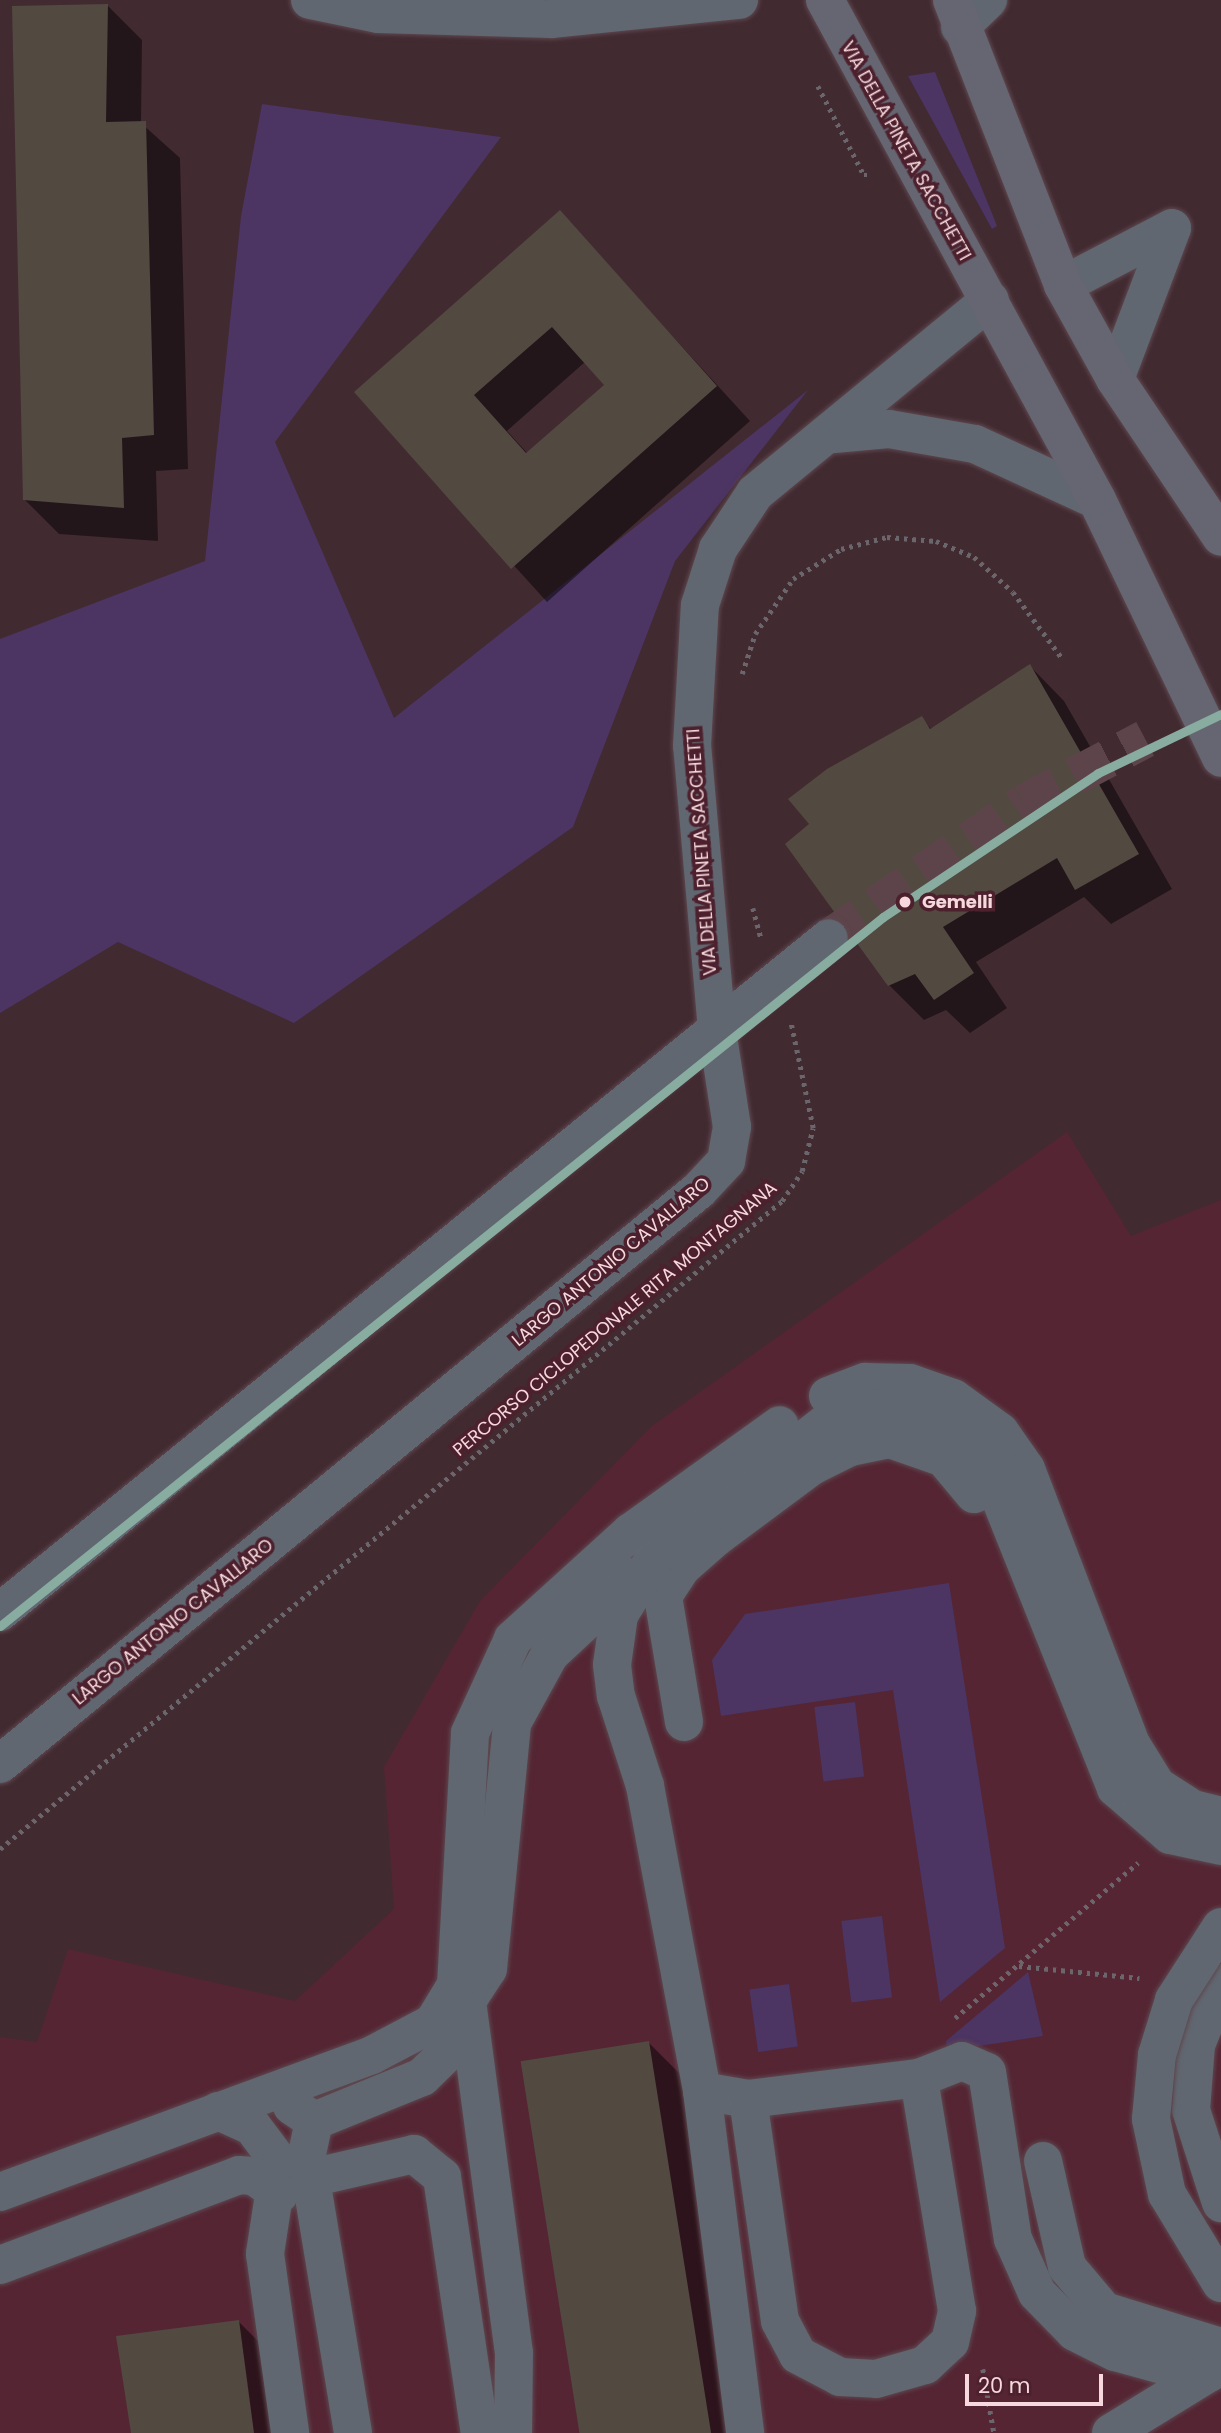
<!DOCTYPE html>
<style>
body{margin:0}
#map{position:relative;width:1221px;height:2433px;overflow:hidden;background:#422a31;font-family:Poppins,sans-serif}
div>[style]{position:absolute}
.built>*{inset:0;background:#552534}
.green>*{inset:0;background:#4c3463;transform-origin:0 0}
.shadow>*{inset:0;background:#0007}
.building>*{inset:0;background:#524940;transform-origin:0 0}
.minor-tunnel>*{height:38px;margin-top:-19px;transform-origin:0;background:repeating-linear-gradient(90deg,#5d444b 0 38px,transparent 0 57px)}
.path>*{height:4.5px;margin-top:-2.25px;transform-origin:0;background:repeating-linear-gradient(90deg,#6b666c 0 3.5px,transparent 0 8.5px)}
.roads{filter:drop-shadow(0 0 2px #5d484e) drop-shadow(0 0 2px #5d484e)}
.minor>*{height:38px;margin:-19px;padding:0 19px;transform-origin:19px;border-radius:19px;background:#616771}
.major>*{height:38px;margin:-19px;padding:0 19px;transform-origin:19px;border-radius:19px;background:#656671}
.bridges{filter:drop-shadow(0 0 2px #5d484e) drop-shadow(0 0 2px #5d484e)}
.minor-bridge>*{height:38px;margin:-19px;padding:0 19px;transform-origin:19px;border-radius:19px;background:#616771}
.rail-1>*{height:9px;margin:-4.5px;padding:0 4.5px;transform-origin:4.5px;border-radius:4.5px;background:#88aca0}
.dots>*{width:19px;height:19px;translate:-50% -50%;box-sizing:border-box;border:4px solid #4c202d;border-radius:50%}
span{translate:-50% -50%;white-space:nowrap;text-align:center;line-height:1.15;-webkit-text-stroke:7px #4c202d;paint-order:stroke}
.street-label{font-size:18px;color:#f6d8de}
.stop-label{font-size:18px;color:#f6d8de;font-weight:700}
.left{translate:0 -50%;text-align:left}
.scale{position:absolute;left:965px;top:2374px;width:138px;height:32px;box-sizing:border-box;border:4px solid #f6d8de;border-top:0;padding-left:9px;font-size:21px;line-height:24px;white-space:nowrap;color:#f6d8de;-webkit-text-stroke:5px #4c202d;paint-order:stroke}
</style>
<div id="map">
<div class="built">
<div style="clip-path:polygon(1067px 1132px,1131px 1236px,1221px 1200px,1221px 2433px,0 2433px,0 2037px,37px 2042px,68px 1949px,295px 2001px,394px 1909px,384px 1767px,480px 1601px,652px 1426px)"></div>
</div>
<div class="green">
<div style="clip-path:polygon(935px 72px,997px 226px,992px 229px,908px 76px)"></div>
<div style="clip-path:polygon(262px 104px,501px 137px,275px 442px,394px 718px,808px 390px,675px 561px,573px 827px,294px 1023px,118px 942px,0 1013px,0 639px,205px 561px,241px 216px)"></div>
<div style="clip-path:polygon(949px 1583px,1005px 1948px,940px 2002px,893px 1690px,721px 1716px,712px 1660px,745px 1614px)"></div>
<div style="left:855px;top:1702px;width:75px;height:41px;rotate:83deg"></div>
<div style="left:882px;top:1916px;width:82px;height:41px;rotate:83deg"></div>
<div style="clip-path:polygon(1028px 1972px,1043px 2036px,947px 2051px,946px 2041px)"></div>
<div style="left:789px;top:1984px;width:63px;height:40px;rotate:82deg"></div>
</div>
<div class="shadow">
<div style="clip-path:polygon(107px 5px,142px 40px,141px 123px,180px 158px,188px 469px,156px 471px,158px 541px,59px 534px,24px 499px)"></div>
<div style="clip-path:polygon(evenodd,559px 212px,750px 421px,547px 602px,357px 393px,559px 212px,585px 362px,606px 385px,528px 454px,507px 431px,585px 362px)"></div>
<div style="clip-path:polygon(1030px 666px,1064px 701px,1172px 889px,1111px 924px,1084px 897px,976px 962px,1007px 1008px,970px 1033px,946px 1010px,924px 1020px,889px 985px,812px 824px,921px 718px,932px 730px)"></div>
<div style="clip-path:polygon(649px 2043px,704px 2098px,757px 2433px,582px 2433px)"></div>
<div style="clip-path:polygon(239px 2322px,294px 2377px,301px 2433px,133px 2433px)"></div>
</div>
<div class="building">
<div style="clip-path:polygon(108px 4px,106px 122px,146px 121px,154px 435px,122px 438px,124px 508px,23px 500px,12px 6px)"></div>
<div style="clip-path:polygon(evenodd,560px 210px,717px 386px,511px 569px,354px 392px,560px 210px,552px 327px,604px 385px,526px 453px,474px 395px,552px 327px)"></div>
<div style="clip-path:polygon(1030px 664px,1139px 854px,1075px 890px,1057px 858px,943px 927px,974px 973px,934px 1000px,915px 974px,888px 986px,785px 844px,809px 824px,788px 799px,827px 769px,922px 716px,930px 729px)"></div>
<div style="left:649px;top:2041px;width:397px;height:130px;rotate:81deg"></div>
<div style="clip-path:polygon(239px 2320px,254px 2433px,131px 2433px,116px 2336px)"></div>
</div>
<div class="minor-tunnel">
<div style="left:829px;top:938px;width:237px;rotate:-34.7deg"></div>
<div style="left:1024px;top:803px;width:137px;rotate:-27.9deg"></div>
</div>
<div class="path">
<div style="left:818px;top:86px;width:100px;rotate:62.7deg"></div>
<div style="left:864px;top:175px;width:6px"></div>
<div style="left:742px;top:674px;width:42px;rotate:-72deg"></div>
<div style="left:755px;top:634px;width:67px;rotate:-55.4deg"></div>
<div style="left:793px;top:579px;width:57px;rotate:-32deg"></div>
<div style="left:841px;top:549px;width:48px;rotate:-14.6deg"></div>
<div style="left:887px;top:537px;width:49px;rotate:4.7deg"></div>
<div style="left:936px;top:541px;width:41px;rotate:22.8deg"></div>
<div style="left:974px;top:557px;width:52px;rotate:41.9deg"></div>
<div style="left:1013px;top:592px;width:82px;rotate:53.4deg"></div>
<div style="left:753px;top:908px;width:30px;rotate:75deg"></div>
<div style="left:0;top:1849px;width:1016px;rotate:-39.65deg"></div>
<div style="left:782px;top:1201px;width:36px;rotate:-56deg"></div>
<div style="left:802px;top:1171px;width:44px;rotate:-75.7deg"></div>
<div style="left:813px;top:1128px;width:106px;rotate:-101.9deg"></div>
<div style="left:1019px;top:1966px;width:121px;rotate:5.7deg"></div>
<div style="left:955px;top:2018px;width:240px;rotate:-40.3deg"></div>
<div style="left:983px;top:2369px;width:65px;rotate:80.2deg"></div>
</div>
<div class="roads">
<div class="minor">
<div style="left:310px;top:0;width:69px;rotate:11.6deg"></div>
<div style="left:378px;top:14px;width:173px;rotate:1.7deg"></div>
<div style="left:551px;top:19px;width:189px;rotate:-5.8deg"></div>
<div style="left:960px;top:27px;width:39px;rotate:-44deg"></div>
<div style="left:1063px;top:285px;width:123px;rotate:-27.6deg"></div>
<div style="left:1115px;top:379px;width:161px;rotate:-69.3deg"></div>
<div style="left:834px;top:434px;width:55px;rotate:-5.2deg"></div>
<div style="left:889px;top:429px;width:87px;rotate:9.9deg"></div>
<div style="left:975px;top:444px;width:134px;rotate:24.7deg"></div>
<div style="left:828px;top:1396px;width:40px;rotate:-21deg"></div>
<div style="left:865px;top:1382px;width:45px;rotate:1.3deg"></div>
<div style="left:910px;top:1383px;width:46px;rotate:19.2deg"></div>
<div style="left:953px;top:1398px;width:58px;rotate:35.9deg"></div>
<div style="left:1000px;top:1432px;width:45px;rotate:54.9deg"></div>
<div style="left:1026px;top:1469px;width:294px;rotate:69.1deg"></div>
<div style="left:1131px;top:1744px;width:49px;rotate:58.2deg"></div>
<div style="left:1157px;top:1786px;width:43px;rotate:32.6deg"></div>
<div style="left:1193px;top:1809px;width:29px;rotate:14deg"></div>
<div style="left:0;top:1612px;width:1068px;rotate:-39.11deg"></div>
<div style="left:684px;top:1722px;width:128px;rotate:-99.5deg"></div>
<div style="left:663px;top:1596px;width:33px;rotate:-57deg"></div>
<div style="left:681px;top:1568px;width:45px;rotate:-41.4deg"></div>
<div style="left:715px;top:1538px;width:121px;rotate:-36.6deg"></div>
<div style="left:812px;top:1466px;width:42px;rotate:-26.6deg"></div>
<div style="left:850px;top:1447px;width:41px;rotate:-11.3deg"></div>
<div style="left:890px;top:1439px;width:57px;rotate:19.4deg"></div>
<div style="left:944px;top:1458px;width:47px;rotate:50.2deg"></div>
<div style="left:0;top:1764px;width:904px;rotate:-39.39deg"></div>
<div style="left:699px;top:1190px;width:40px;rotate:-47deg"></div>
<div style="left:726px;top:1161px;width:35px;rotate:-80deg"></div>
<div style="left:732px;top:1127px;width:98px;rotate:-98.8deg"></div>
<div style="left:717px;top:1030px;width:285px;rotate:-95deg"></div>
<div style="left:692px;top:746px;width:141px;rotate:-86.8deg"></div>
<div style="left:700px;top:605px;width:59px;rotate:-72.2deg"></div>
<div style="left:718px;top:549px;width:67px;rotate:-56.5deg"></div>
<div style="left:755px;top:493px;width:304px;rotate:-39.4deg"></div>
<div style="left:1221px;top:1846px;width:52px;rotate:-167.8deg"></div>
<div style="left:1170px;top:1835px;width:72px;rotate:-139deg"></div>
<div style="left:1116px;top:1788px;width:336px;rotate:-111.8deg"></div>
<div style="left:991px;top:1476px;width:55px;rotate:-128.3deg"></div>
<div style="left:957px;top:1433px;width:35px;rotate:-158deg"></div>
<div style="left:925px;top:1420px;width:57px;rotate:-166.9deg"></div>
<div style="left:869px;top:1407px;width:40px;rotate:162deg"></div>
<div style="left:831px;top:1419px;width:224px;rotate:141.9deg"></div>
<div style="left:655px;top:1557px;width:68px;rotate:121.8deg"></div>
<div style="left:619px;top:1615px;width:50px;rotate:98deg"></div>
<div style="left:612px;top:1665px;width:31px;rotate:83deg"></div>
<div style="left:616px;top:1696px;width:95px;rotate:72.1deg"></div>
<div style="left:645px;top:1786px;width:310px;rotate:79.4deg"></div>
<div style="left:702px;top:2091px;width:47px;rotate:9.9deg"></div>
<div style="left:748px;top:2099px;width:224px;rotate:81.8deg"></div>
<div style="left:780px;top:2321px;width:38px;rotate:62deg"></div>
<div style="left:798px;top:2355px;width:47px;rotate:27.6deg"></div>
<div style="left:840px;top:2377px;width:36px;rotate:3deg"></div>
<div style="left:876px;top:2379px;width:51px;rotate:-15.9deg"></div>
<div style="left:925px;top:2365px;width:34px;rotate:-43deg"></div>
<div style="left:950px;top:2342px;width:32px;rotate:-77deg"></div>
<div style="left:957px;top:2311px;width:236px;rotate:-99.3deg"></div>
<div style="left:919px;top:2078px;width:46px;rotate:-21.6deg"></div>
<div style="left:962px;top:2061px;width:27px;rotate:24deg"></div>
<div style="left:987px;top:2072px;width:169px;rotate:81.2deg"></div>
<div style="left:1013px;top:2239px;width:59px;rotate:66deg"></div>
<div style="left:1037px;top:2293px;width:54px;rotate:45.7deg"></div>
<div style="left:1075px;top:2332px;width:45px;rotate:26.6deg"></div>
<div style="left:1115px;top:2352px;width:76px;rotate:15.3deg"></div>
<div style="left:1188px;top:2372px;width:21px;rotate:3deg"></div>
<div style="left:1209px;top:2373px;width:14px;rotate:-34deg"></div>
<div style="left:1221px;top:1983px;width:67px;rotate:112deg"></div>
<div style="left:1196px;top:2045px;width:65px;rotate:94.4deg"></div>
<div style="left:1191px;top:2110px;width:98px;rotate:72.1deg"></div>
<div style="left:467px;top:2001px;width:355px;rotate:82.4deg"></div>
<div style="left:514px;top:2353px;width:80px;rotate:90.7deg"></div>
<div style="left:448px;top:2014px;width:23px;rotate:-34deg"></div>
<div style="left:467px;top:2001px;width:38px;rotate:-57deg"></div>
<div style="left:488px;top:1969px;width:247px;rotate:-84.4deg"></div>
<div style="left:512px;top:1723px;width:79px;rotate:-61.2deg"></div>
<div style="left:550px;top:1654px;width:113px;rotate:-42.9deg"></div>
<div style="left:702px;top:2091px;width:345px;rotate:82.8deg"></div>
<div style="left:748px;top:2099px;width:172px;rotate:-7deg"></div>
<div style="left:292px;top:2106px;width:27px;rotate:34deg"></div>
<div style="left:314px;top:2121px;width:117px;rotate:-22.2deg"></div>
<div style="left:422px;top:2077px;width:33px;rotate:-44deg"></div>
<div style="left:446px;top:2054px;width:55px;rotate:-68.6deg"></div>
<div style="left:218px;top:2111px;width:37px;rotate:24deg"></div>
<div style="left:252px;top:2126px;width:45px;rotate:53.1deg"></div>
<div style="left:279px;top:2162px;width:93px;rotate:98.7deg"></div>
<div style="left:265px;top:2254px;width:181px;rotate:82deg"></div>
<div style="left:314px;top:2121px;width:35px;rotate:102deg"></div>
<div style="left:307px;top:2155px;width:282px;rotate:80.6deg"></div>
<div style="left:1043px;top:2161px;width:109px;rotate:77.2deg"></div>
<div style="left:1067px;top:2267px;width:57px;rotate:49.9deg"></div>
<div style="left:1104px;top:2311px;width:122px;rotate:17.1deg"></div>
<div style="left:311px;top:2178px;width:106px;rotate:-13.1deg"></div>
<div style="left:414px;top:2154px;width:36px;rotate:39deg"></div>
<div style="left:442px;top:2177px;width:259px;rotate:81.6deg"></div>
<div style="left:0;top:2192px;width:396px;rotate:-20.2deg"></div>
<div style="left:372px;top:2055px;width:69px;rotate:-27.7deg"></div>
<div style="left:433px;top:2023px;width:44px;rotate:-58.8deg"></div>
<div style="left:456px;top:1985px;width:252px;rotate:-86.8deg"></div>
<div style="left:470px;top:1733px;width:103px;rotate:-65.4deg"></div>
<div style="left:513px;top:1639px;width:159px;rotate:-42.2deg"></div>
<div style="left:631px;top:1532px;width:183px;rotate:-35.7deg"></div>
<div style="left:0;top:2265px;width:255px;rotate:-20.6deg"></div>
<div style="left:239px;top:2175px;width:15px;rotate:4deg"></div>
<div style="left:254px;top:2176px;width:31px;rotate:36deg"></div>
<div style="left:1111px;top:2433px;width:115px;rotate:-31.5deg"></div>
</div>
<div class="major">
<div style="left:825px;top:0;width:569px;rotate:61.45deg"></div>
<div style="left:1097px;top:500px;width:286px;rotate:64.3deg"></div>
<div style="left:952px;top:0;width:306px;rotate:68.7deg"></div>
<div style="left:1063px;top:285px;width:107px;rotate:61deg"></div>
<div style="left:1115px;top:379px;width:190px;rotate:56.1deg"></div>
</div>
</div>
<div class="bridges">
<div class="minor-bridge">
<div style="left:1221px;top:1927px;width:87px;rotate:122.8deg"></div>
<div style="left:1174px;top:2000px;width:58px;rotate:107.2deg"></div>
<div style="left:1157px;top:2055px;width:64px;rotate:95.4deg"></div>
<div style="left:1151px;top:2119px;width:77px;rotate:78deg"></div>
<div style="left:1167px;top:2194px;width:104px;rotate:58.8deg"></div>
</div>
</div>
<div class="rail-1">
<div style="left:0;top:1626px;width:1132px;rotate:-38.76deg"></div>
<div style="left:883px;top:917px;width:259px;rotate:-33.8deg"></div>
<div style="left:1098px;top:773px;width:136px;rotate:-25.6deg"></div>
</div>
<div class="dots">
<div style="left:905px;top:902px;background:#f6d8de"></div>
</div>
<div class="street-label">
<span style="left:906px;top:151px;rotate:61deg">VIA DELLA PINETA SACCHETTI</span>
<span style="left:702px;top:852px;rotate:-94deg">VIA DELLA PINETA SACCHETTI</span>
<span style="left:611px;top:1262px;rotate:-40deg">LARGO ANTONIO CAVALLARO</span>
<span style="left:615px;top:1319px;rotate:-40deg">PERCORSO CICLOPEDONALE RITA MONTAGNANA</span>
<span style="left:173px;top:1622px;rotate:-39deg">LARGO ANTONIO CAVALLARO</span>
</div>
<div class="stop-label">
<span class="left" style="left:922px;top:902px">Gemelli</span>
</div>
<div class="scale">20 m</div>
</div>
